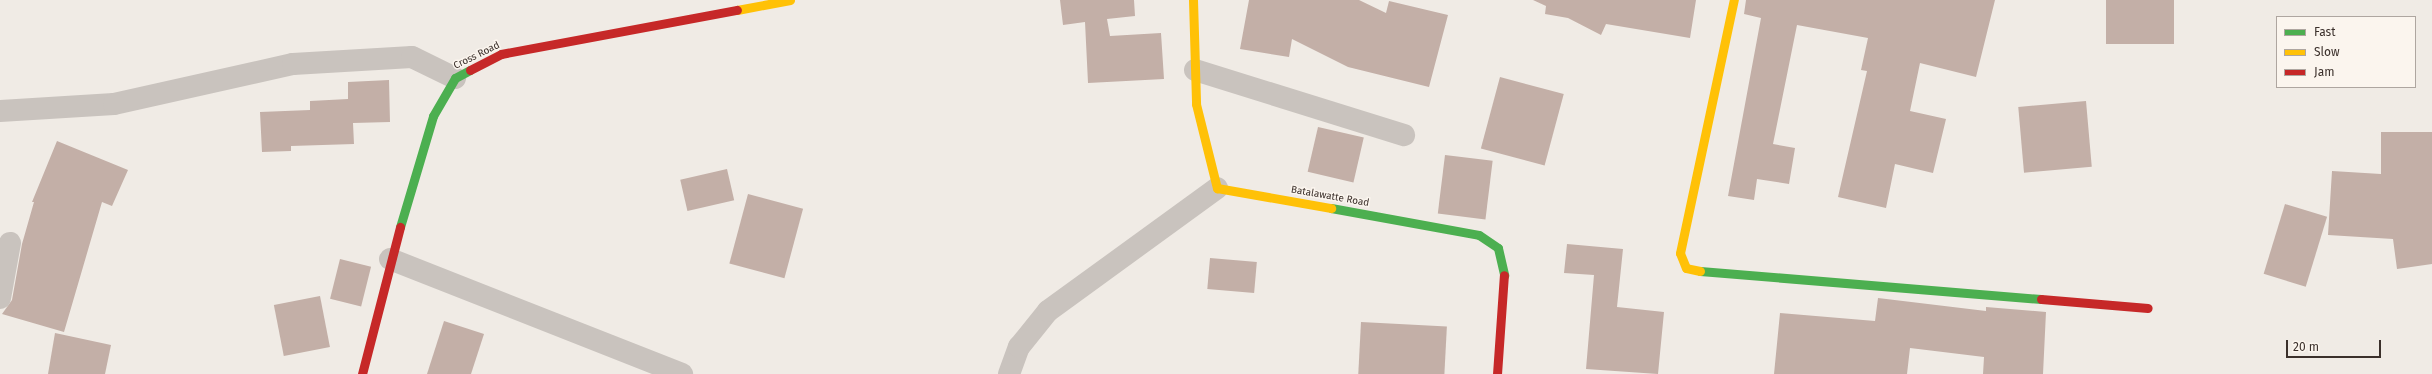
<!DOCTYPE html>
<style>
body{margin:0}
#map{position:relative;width:2432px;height:374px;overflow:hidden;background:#f0ebe5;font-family:"Fira Sans",sans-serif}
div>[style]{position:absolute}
.building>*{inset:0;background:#c3afa7;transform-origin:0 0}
.street>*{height:22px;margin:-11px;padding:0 11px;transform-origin:11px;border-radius:11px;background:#c9c3be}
.fast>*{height:9px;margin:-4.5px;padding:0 4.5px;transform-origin:4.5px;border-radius:4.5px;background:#4caf50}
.slow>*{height:9px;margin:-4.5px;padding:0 4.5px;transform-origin:4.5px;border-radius:4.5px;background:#ffc107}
.jam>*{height:9px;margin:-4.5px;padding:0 4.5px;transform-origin:4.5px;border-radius:4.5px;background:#c62828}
span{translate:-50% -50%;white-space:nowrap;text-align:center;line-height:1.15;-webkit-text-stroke:3px #fbf5ee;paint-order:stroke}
.street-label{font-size:10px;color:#3b302b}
.legend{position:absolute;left:2276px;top:16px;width:140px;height:72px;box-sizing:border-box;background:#fbf5ee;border:1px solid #aea6a0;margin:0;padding:5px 7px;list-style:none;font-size:12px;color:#3b302b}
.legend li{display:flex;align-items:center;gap:8px;height:20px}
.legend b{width:20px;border:1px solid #aea6a0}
.scale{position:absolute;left:2286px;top:340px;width:95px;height:18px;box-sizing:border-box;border:2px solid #3b302b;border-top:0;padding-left:5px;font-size:12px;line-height:14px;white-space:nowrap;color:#3b302b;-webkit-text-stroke:3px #fbf5ee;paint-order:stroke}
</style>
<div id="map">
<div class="building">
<div style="clip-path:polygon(1060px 0,1134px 0,1135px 16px,1107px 19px,1110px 36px,1161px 33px,1164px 79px,1088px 83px,1085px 22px,1063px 25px)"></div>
<div style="clip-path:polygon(1249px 0,1359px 0,1386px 13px,1389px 1px,1448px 15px,1429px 87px,1348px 67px,1292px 39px,1289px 57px,1240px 49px)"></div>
<div style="clip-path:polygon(1533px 0,1696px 0,1690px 38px,1606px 24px,1601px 35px,1568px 18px,1545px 14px,1546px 6px)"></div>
<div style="clip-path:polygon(1746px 0,1995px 0,1976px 77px,1920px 63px,1910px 111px,1946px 119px,1933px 173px,1895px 164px,1886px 208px,1838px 197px,1867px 71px,1861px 70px,1868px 38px,1797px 25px,1773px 144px,1795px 148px,1789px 184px,1757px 179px,1754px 200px,1728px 196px,1761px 18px,1744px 14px)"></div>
<div style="left:2106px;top:0;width:68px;height:44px"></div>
<div style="left:1500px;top:77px;width:66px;height:74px;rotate:15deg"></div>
<div style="clip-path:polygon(389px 80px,390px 122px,353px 123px,354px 144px,291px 146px,291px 151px,262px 152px,260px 112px,310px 110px,310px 101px,348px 99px,348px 82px)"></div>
<div style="left:2086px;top:101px;width:66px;height:68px;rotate:85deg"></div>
<div style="left:1318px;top:127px;width:47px;height:46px;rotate:13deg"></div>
<div style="clip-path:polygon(2381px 132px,2432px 132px,2432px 264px,2397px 269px,2393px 239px,2328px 235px,2332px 171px,2381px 174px)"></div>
<div style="clip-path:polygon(57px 141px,128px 170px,112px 206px,102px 202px,64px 332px,2px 314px,12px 300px,22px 244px,34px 202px,32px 202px)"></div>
<div style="left:1445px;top:155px;width:48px;height:59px;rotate:7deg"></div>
<div style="left:727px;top:169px;width:32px;height:48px;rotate:77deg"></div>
<div style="left:748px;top:194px;width:57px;height:72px;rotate:15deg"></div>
<div style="left:2285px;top:204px;width:44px;height:73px;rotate:17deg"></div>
<div style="clip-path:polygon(1567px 244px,1623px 249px,1617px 307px,1664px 312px,1658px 374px,1586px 369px,1594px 275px,1564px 273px)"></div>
<div style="left:1210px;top:258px;width:47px;height:31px;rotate:5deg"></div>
<div style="left:340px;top:259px;width:32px;height:41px;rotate:14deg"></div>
<div style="left:320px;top:296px;width:52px;height:47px;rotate:79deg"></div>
<div style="clip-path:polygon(1878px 298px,1986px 311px,1986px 307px,2046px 312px,2043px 374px,1983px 374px,1984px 357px,1910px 348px,1907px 374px,1774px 374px,1780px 313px,1875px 321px)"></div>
<div style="clip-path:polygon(444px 321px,484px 334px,471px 374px,427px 374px)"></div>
<div style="left:1361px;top:322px;width:86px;height:52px;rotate:3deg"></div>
<div style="clip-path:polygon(55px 333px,111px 345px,105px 374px,48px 374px)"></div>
</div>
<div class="street">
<div style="left:1195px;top:70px;width:219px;rotate:17.3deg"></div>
<div style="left:0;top:111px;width:114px;rotate:-3.5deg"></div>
<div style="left:114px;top:104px;width:183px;rotate:-12.6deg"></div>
<div style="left:293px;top:64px;width:119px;rotate:-3.4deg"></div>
<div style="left:412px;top:57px;width:48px;rotate:26deg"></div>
<div style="left:390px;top:259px;width:314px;rotate:21.5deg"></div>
<div style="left:0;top:298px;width:56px;rotate:-79.7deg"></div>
<div style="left:1009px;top:374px;width:29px;rotate:-70deg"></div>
<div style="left:1019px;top:347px;width:46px;rotate:-51.1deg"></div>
<div style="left:1048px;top:311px;width:209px;rotate:-36deg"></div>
</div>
<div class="fast">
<div style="left:1331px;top:208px;width:150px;rotate:10.3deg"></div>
<div style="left:1479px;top:235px;width:23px;rotate:34deg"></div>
<div style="left:1498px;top:248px;width:28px;rotate:77deg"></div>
<div style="left:400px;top:227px;width:116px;rotate:-73.4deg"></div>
<div style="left:433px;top:116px;width:44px;rotate:-59.9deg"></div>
<div style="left:455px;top:78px;width:17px;rotate:-28deg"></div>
<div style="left:1700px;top:271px;width:342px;rotate:4.7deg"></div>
</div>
<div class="slow">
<div style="left:1193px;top:0;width:104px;rotate:88.3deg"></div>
<div style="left:1196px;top:104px;width:87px;rotate:76deg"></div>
<div style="left:1217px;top:188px;width:116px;rotate:10deg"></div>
<div style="left:737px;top:10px;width:54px;rotate:-10.7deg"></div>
<div style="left:1700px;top:271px;width:14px;rotate:-168deg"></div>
<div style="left:1686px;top:268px;width:16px;rotate:-112deg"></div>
<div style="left:1680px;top:253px;width:259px;rotate:-78deg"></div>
</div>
<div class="jam">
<div style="left:470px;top:70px;width:35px;rotate:-27deg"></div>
<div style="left:501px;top:54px;width:240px;rotate:-10.6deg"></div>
<div style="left:2041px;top:299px;width:107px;rotate:4.8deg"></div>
<div style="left:362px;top:374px;width:152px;rotate:-75.5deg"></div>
<div style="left:1497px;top:374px;width:99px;rotate:-86deg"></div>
</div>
<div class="street-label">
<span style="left:477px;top:56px;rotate:-26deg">Cross Road</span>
<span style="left:1330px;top:197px;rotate:10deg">Batalawatte Road</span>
</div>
<ul class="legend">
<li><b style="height:5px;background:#4caf50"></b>Fast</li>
<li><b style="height:5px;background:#ffc107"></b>Slow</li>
<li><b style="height:5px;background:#c62828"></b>Jam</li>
</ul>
<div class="scale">20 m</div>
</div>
